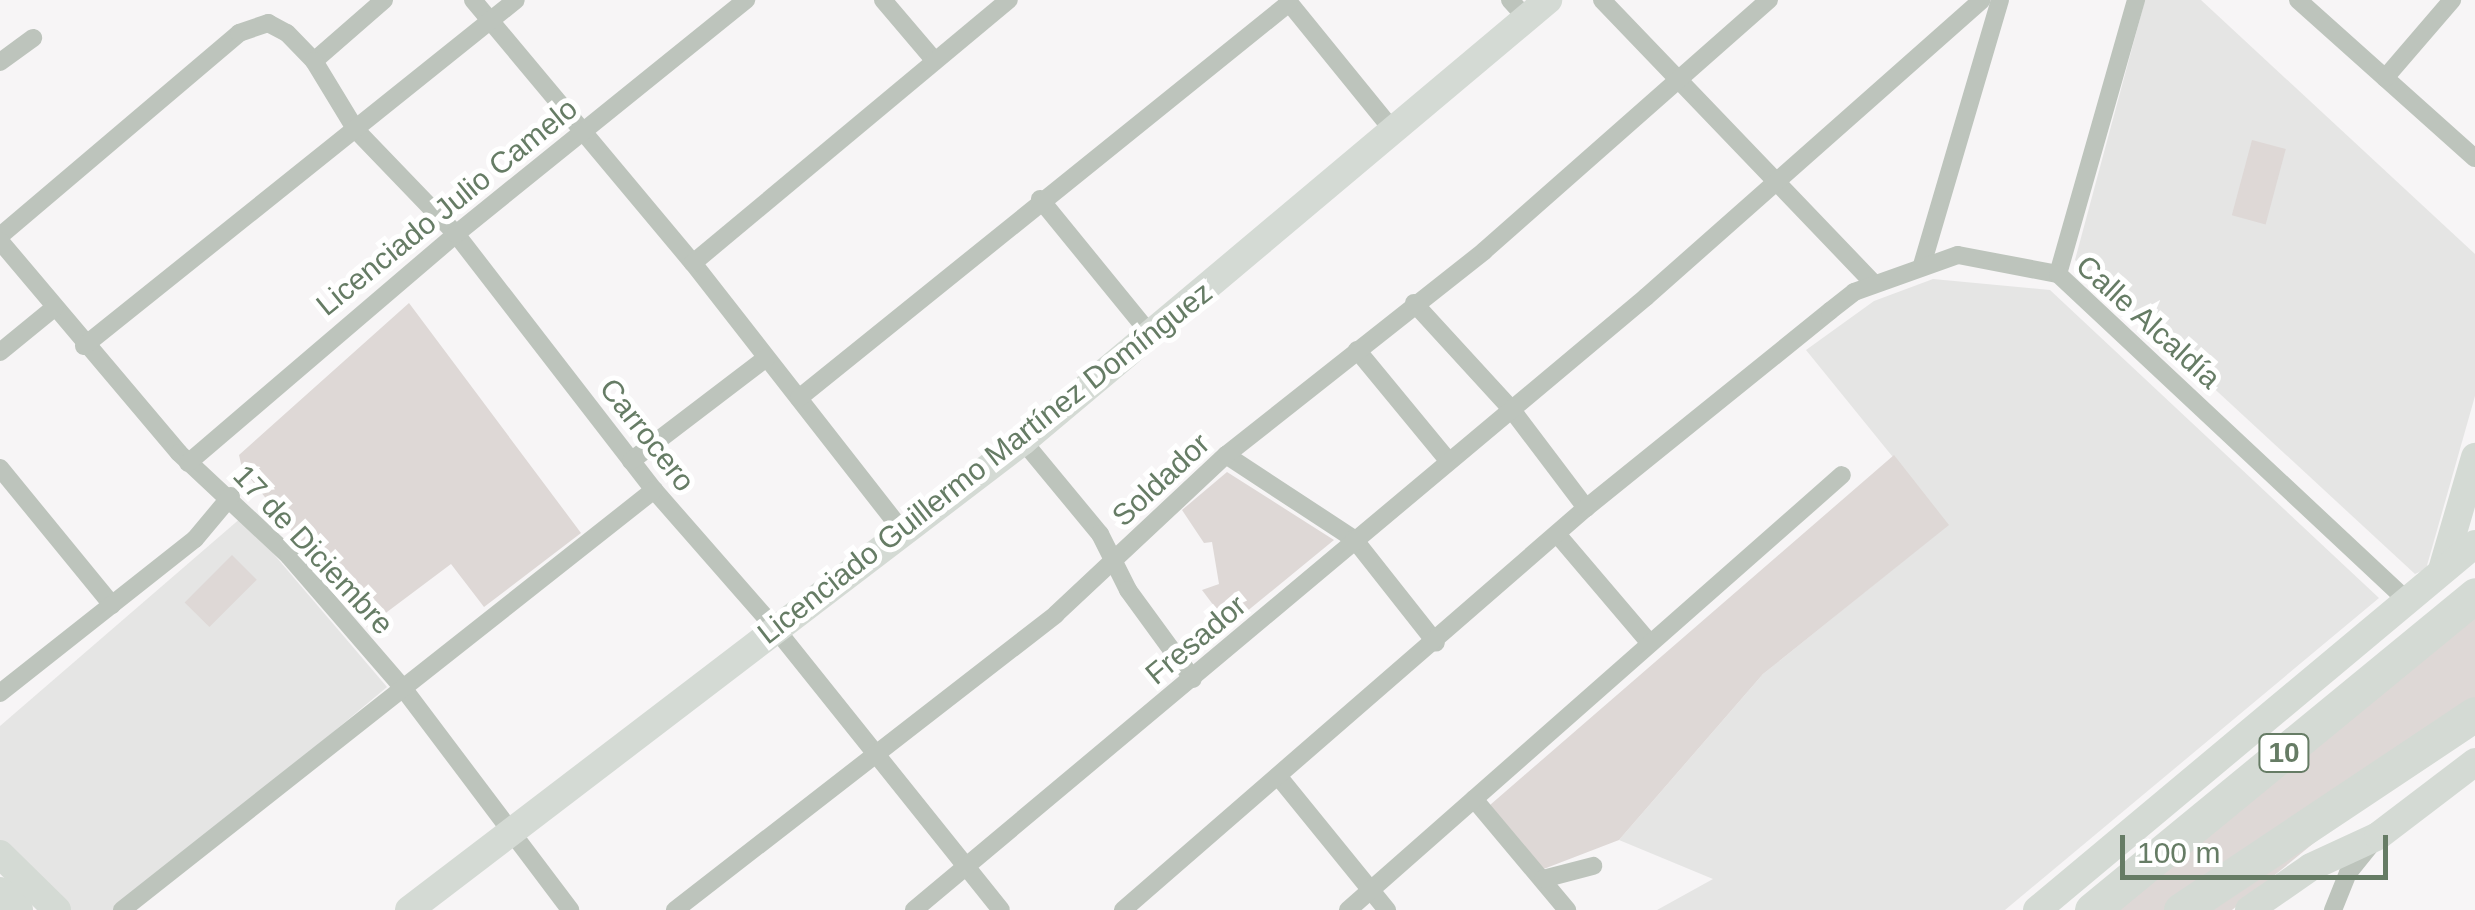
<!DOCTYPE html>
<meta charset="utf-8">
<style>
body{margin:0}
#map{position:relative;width:2475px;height:910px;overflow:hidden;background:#f7f5f6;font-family:Arial,sans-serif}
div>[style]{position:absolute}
.built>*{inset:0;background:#e5e5e4}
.green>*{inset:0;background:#ded8d6;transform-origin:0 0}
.street>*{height:18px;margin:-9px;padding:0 9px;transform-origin:9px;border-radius:9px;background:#bdc4bc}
.secondary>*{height:28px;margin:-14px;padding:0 14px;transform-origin:14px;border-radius:14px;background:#d4dad4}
.highway>*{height:35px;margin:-17.5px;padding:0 17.5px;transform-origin:17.5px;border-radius:17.5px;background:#d4dad4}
span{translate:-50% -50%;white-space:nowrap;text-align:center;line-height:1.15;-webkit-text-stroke:10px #fff;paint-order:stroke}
.shield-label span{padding:2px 8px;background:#fff;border:2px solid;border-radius:8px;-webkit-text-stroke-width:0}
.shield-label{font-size:28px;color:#667c65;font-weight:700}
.street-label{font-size:30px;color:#667c65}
.scale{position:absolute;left:2120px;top:835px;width:268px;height:45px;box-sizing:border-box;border:5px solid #667c65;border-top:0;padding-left:12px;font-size:30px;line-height:35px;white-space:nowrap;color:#667c65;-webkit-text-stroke:8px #fff;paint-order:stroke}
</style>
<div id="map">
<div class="built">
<div style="clip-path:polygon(2145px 0,2201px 0,2475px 254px,2475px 396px,2426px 569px,2415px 574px,2075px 260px)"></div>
<div style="clip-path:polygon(1933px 279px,2050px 290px,2379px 598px,2005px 910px,1657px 910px,1713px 879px,1619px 840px,1763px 674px,1948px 525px,1806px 350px,1874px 301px)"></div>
<div style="clip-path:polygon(242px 517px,387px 687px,121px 910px,66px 910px,0 841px,0 726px)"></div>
</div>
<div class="green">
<div style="left:2252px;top:140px;width:35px;height:78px;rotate:15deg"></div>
<div style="clip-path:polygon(409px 303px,581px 533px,484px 607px,451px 564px,367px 627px,242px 468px,239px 455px)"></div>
<div style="clip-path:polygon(1894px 455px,1949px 525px,1763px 674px,1619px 840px,1541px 870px,1490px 805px)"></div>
<div style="clip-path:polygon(1227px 472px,1334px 540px,1229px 626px,1202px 590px,1219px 584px,1212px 542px,1204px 543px,1182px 510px)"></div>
<div style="left:232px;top:555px;width:35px;height:67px;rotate:45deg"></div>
<div style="clip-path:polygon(2475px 580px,2475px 711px,2232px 910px,2090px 910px)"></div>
</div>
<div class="street">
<div style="left:473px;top:0;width:343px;rotate:50.1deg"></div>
<div style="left:693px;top:263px;width:343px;rotate:52deg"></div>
<div style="left:883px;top:0;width:79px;rotate:49.6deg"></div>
<div style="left:1287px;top:0;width:171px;rotate:50.9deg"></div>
<div style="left:1510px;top:0;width:25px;rotate:48deg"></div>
<div style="left:1602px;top:0;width:393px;rotate:46.2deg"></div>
<div style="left:2298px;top:0;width:237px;rotate:41.8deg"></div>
<div style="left:314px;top:61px;width:93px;rotate:-41.1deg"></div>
<div style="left:0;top:62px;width:41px;rotate:-36deg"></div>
<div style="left:2385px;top:78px;width:103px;rotate:-49.3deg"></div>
<div style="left:1040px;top:199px;width:176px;rotate:50.8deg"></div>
<div style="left:0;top:236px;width:314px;rotate:-40.3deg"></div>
<div style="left:239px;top:33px;width:31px;rotate:-19deg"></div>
<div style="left:268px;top:23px;width:21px;rotate:28deg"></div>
<div style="left:287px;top:33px;width:39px;rotate:46deg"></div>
<div style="left:314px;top:61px;width:81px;rotate:58.7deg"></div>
<div style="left:356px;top:130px;width:144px;rotate:46.1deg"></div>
<div style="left:456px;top:234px;width:324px;rotate:52.3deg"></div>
<div style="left:654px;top:490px;width:184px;rotate:48.8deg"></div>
<div style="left:775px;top:628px;width:361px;rotate:51.3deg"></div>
<div style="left:0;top:241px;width:277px;rotate:49.8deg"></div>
<div style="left:179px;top:453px;width:151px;rotate:43.1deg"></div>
<div style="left:289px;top:556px;width:174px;rotate:49.2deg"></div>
<div style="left:403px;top:688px;width:278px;rotate:53deg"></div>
<div style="left:693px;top:263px;width:411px;rotate:-39.8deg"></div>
<div style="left:1922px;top:265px;width:276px;rotate:-73.6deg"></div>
<div style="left:2058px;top:274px;width:285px;rotate:-74.1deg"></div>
<div style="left:1414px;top:303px;width:145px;rotate:47.5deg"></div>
<div style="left:1512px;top:410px;width:123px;rotate:52.9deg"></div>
<div style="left:84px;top:346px;width:553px;rotate:-38.69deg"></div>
<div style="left:1357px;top:350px;width:141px;rotate:50.5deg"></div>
<div style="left:0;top:352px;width:70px;rotate:-39.2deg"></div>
<div style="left:799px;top:398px;width:629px;rotate:-38.87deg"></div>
<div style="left:1023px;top:441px;width:121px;rotate:50.4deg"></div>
<div style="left:1100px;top:534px;width:63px;rotate:63.4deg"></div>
<div style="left:1128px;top:590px;width:110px;rotate:53.9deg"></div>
<div style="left:1226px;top:455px;width:153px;rotate:33.3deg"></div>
<div style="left:1354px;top:539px;width:132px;rotate:51.7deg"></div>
<div style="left:631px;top:461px;width:170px;rotate:-37.3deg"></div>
<div style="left:188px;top:463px;width:353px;rotate:-40.5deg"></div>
<div style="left:456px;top:234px;width:373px;rotate:-38.9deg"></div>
<div style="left:0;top:468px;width:177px;rotate:50.7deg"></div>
<div style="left:1557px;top:534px;width:140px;rotate:49.6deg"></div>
<div style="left:0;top:693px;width:248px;rotate:-38.3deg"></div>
<div style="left:195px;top:539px;width:56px;rotate:-50.1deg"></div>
<div style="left:1278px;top:776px;width:173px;rotate:50.9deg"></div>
<div style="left:1474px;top:799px;width:145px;rotate:50deg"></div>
<div style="left:1543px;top:879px;width:52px;rotate:-14.6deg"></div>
<div style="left:122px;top:910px;width:678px;rotate:-38.29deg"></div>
<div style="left:675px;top:910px;width:482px;rotate:-37.8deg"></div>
<div style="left:1056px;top:614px;width:233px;rotate:-43.1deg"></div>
<div style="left:1226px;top:455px;width:329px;rotate:-38.3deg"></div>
<div style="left:1484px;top:251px;width:380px;rotate:-41.4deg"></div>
<div style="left:914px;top:910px;width:955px;rotate:-39.94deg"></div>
<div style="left:1646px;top:297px;width:448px;rotate:-41.5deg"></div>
<div style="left:1123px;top:910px;width:613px;rotate:-40.97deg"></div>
<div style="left:1586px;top:508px;width:314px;rotate:-38.9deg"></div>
<div style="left:1830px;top:311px;width:31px;rotate:-38deg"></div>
<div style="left:1854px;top:292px;width:110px;rotate:-19.6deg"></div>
<div style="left:1958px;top:255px;width:102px;rotate:10.8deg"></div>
<div style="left:2058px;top:274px;width:481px;rotate:43.1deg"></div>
<div style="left:1348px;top:910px;width:658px;rotate:-41.37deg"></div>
<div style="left:2333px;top:910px;width:40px;rotate:-68deg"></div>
<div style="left:2348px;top:873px;width:40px;rotate:-51deg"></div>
</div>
<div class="secondary">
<div style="left:2442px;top:570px;width:118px;rotate:-73.7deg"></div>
<div style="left:0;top:854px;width:80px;rotate:44.5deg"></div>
<div style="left:0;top:891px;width:27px;rotate:45deg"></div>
<div style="left:409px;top:910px;width:773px;rotate:-37.37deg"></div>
<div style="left:1023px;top:441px;width:686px;rotate:-40.03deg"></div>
<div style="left:2037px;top:910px;width:571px;rotate:-39.88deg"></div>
<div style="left:2249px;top:910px;width:75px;rotate:-34.7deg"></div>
<div style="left:2311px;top:867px;width:74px;rotate:-24.8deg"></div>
<div style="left:2378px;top:836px;width:122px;rotate:-37.3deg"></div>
</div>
<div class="highway">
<div style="left:2092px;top:910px;width:496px;rotate:-39.4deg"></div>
<div style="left:2181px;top:910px;width:353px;rotate:-33.7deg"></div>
</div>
<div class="shield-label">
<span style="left:2284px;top:753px">10</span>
</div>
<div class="street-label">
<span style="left:447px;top:207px;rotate:-39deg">Licenciado Julio Camelo</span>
<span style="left:2148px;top:322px;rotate:42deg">Calle Alcaldía</span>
<span style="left:647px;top:435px;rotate:52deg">Carrocero</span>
<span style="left:985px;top:463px;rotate:-38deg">Licenciado Guillermo Martínez Domínguez</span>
<span style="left:1161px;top:480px;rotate:-43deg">Soldador</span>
<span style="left:313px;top:550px;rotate:47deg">17 de Diciembre</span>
<span style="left:1196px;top:640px;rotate:-40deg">Fresador</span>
</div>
<div class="scale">100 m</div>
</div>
